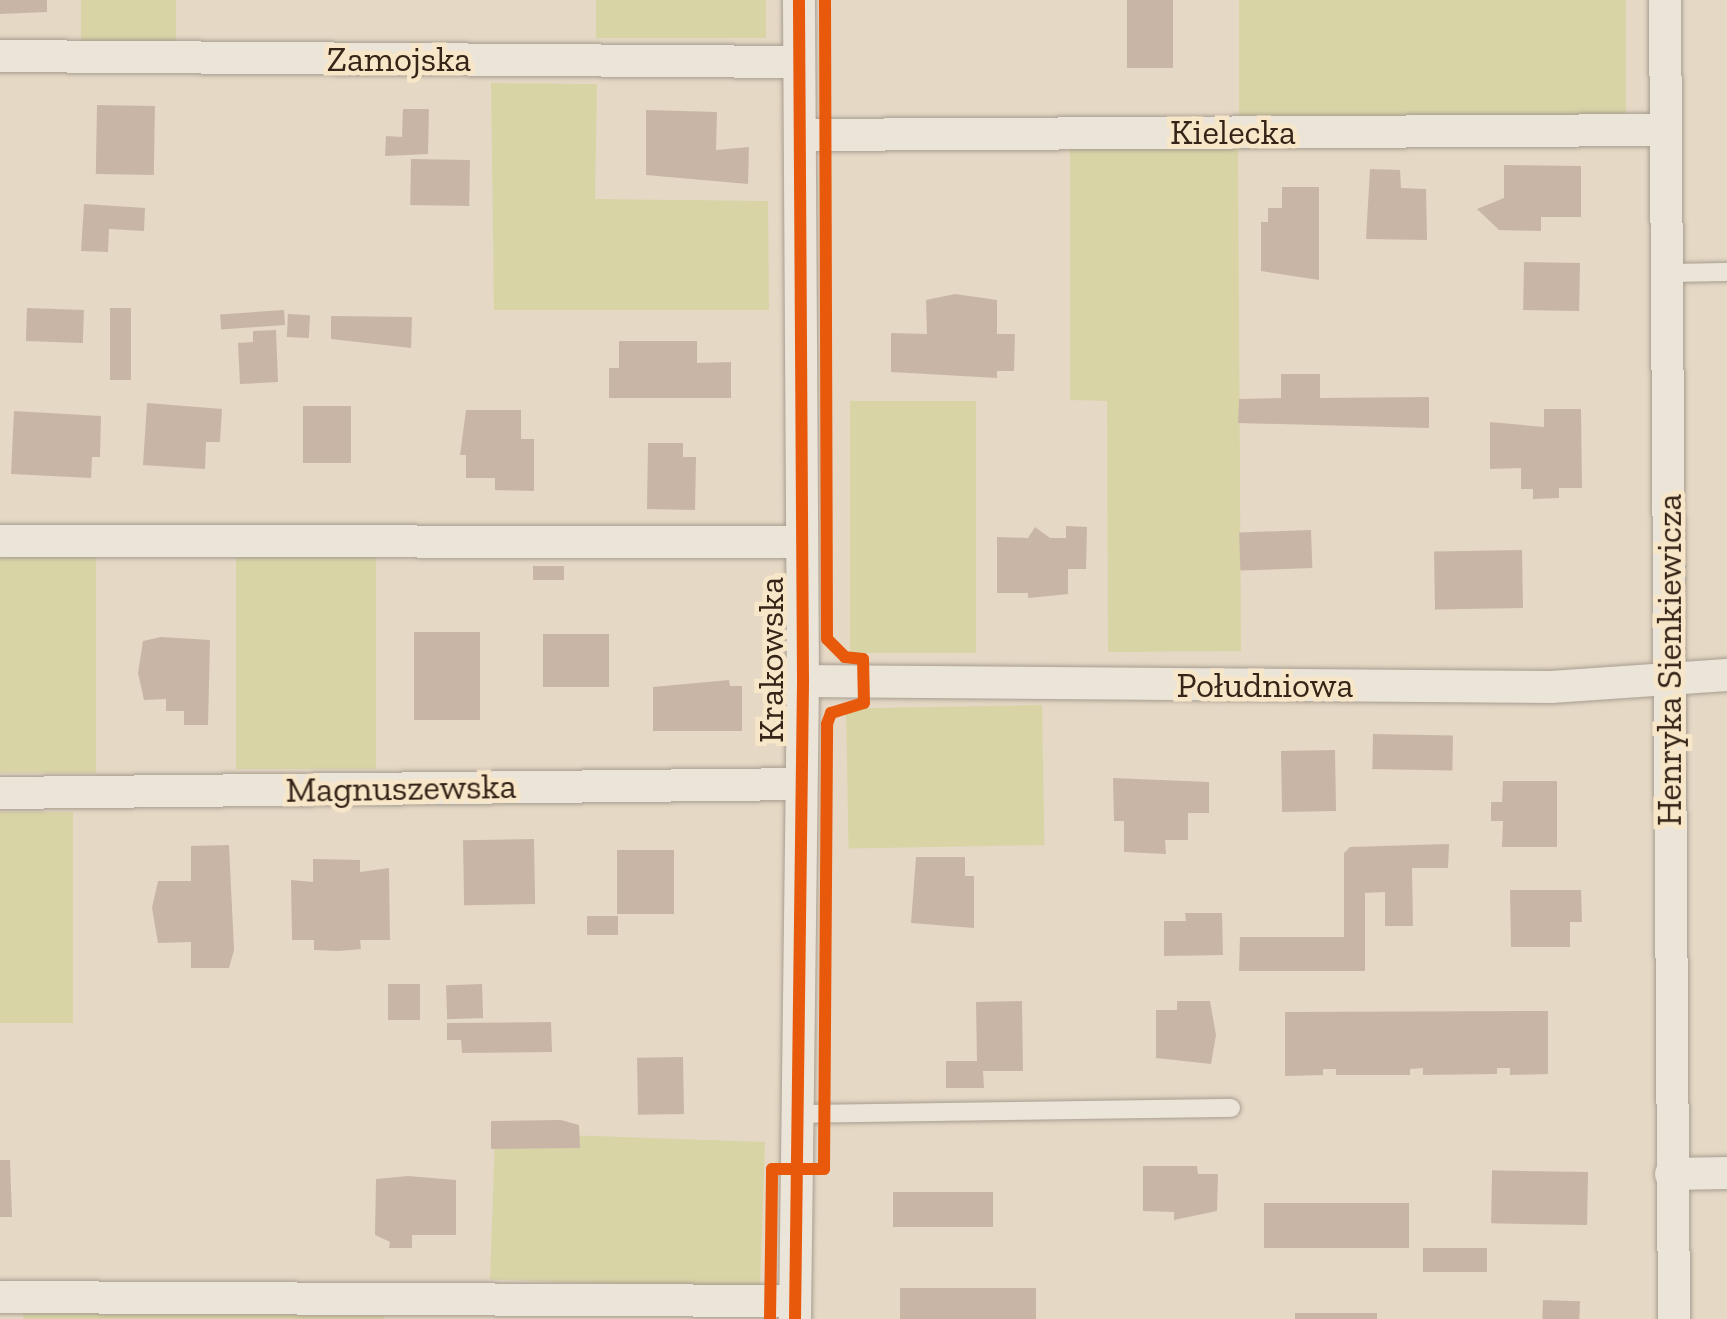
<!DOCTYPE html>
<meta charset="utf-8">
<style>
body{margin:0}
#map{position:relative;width:1727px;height:1319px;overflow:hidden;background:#e5d8c5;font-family:"Zilla Slab",serif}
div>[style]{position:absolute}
.green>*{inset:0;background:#d8d4a6;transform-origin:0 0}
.building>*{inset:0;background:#c9b5a6;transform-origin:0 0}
.roads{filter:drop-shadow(0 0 2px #a89d90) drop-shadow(0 0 2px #a89d90)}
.lane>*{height:18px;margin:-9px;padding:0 9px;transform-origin:9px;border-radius:9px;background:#ebe4d8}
.street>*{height:32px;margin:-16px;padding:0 16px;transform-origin:16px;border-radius:16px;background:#ebe4d8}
.cycleway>*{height:12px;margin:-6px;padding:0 6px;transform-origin:6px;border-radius:6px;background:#e8590c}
span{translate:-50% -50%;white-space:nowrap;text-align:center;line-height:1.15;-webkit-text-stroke:9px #f8e6c8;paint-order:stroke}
.street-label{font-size:35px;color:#362419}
</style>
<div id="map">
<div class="green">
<div style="left:81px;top:0;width:95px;height:44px"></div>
<div style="left:596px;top:0;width:170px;height:38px"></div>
<div style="left:1239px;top:0;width:387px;height:119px"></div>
<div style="clip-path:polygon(491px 83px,597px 84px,595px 199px,768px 201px,769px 310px,494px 310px)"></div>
<div style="clip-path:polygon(1238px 143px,1241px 651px,1108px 652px,1107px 401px,1070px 400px,1070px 144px)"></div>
<div style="left:850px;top:401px;width:126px;height:252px"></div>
<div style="left:0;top:556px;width:96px;height:217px"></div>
<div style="left:236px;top:556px;width:140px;height:213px"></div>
<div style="left:1042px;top:705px;width:140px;height:196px;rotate:89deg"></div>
<div style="left:0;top:812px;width:73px;height:211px"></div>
<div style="left:765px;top:1142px;width:147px;height:270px;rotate:92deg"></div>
<div style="clip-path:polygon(24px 1309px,384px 1311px,384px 1319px,23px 1319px)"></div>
</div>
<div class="building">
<div style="clip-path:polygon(0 0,47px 0,47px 12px,0 14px)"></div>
<div style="left:1127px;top:0;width:46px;height:68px"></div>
<div style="left:97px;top:105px;width:58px;height:69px;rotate:1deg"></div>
<div style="clip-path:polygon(403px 109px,429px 109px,428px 154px,385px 156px,386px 136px,402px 137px)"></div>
<div style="clip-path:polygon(646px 110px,717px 112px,716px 150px,749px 147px,748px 184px,646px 175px)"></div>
<div style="left:411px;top:159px;width:59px;height:46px;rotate:1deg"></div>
<div style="clip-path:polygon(1504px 165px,1581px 166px,1581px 217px,1541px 217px,1541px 231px,1499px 230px,1477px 209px,1504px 198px)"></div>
<div style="clip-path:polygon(1370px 169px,1400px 170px,1401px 188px,1426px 189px,1427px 240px,1366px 239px)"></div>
<div style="clip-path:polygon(1282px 187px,1319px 187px,1319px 280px,1261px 271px,1261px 222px,1268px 222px,1268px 208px,1282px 208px)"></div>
<div style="clip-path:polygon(84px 204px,145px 208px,144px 231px,109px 229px,108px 252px,81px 251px)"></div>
<div style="left:1524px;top:262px;width:56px;height:48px;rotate:1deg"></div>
<div style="clip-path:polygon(955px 294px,997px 300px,997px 334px,1015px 334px,1014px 371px,997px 371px,997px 378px,891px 372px,891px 333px,927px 334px,926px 300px)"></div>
<div style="left:27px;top:308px;width:57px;height:33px;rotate:2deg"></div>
<div style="left:110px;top:308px;width:21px;height:72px"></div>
<div style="left:284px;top:310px;width:15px;height:64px;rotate:86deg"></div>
<div style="left:288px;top:314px;width:22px;height:23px;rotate:3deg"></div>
<div style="clip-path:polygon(331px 316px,412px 317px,411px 348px,331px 339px)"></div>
<div style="clip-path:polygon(276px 330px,278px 382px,240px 384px,238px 343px,253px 342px,253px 331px)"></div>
<div style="clip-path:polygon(619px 341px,697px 341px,697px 363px,731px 362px,731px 398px,609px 398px,609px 368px,619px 368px)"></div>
<div style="clip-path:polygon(1281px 374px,1320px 374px,1320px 398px,1429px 397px,1429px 428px,1238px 423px,1239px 399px,1281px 398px)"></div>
<div style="clip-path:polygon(147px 403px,222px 409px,220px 442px,206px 442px,205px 469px,143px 465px)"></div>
<div style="left:303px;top:406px;width:48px;height:57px"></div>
<div style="clip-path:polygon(1544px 409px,1581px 409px,1582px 488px,1559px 488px,1559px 498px,1533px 499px,1533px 489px,1521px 489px,1521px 468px,1490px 469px,1490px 422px,1544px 427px)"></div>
<div style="clip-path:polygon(466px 410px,521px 410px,521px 439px,534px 439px,534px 491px,495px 490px,495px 478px,466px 478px,466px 455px,460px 455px)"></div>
<div style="clip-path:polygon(14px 411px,101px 416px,100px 457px,92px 457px,91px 478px,11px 474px)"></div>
<div style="clip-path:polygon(648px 443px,683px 443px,683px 457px,696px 457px,695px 510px,647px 509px)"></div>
<div style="clip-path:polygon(1066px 526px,1087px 527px,1086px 569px,1068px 569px,1068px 594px,1028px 598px,1028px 593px,997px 593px,997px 537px,1028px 538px,1035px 527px,1050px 538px,1066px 538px)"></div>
<div style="left:1311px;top:530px;width:38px;height:72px;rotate:88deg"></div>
<div style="left:1522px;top:550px;width:58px;height:88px;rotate:89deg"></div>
<div style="left:564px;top:566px;width:14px;height:31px;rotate:90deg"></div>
<div style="left:414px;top:632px;width:66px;height:88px"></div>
<div style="left:543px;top:634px;width:66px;height:53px"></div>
<div style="clip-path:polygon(161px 637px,210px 640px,208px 725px,184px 725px,184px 711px,166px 711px,166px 699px,144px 700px,138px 673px,143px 641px)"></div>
<div style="clip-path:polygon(729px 680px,730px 686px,742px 686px,742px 731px,653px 731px,653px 687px)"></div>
<div style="left:1373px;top:734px;width:80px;height:35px;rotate:1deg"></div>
<div style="left:1335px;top:750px;width:61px;height:54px;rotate:89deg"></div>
<div style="clip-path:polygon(1113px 778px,1209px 782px,1209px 813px,1188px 813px,1188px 840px,1165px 840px,1166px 854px,1124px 852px,1124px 821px,1114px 821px)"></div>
<div style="clip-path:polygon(1503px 781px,1557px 781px,1557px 847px,1502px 847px,1503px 821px,1491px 821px,1491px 802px,1502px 802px)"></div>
<div style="left:534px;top:839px;width:65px;height:71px;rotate:89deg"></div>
<div style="clip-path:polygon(1449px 844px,1448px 868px,1412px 868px,1413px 926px,1385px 926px,1385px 892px,1365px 893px,1365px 971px,1239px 971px,1240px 937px,1344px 937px,1344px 853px,1350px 847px)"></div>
<div style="clip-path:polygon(229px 845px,234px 950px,229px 968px,191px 968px,191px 942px,158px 943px,152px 908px,158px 881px,191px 881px,191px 846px)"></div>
<div style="left:617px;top:850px;width:57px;height:64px"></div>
<div style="clip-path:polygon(916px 857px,965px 857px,965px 876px,974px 876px,974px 928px,911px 923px)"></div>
<div style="clip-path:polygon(313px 859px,360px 860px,360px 872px,389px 868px,390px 940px,360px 940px,361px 949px,339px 951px,314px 950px,314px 940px,292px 940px,291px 880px,313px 882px)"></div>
<div style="clip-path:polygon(1510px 890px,1581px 890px,1582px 922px,1570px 922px,1570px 947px,1511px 947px)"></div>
<div style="clip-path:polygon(1185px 913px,1222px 913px,1223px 955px,1164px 956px,1164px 921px,1186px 921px)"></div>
<div style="left:587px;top:916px;width:31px;height:19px"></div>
<div style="left:420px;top:984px;width:36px;height:32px;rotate:90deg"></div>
<div style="left:482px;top:984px;width:34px;height:36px;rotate:88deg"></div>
<div style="clip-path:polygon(1022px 1001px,1023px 1071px,983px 1071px,984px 1088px,946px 1088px,946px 1061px,977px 1061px,976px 1002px)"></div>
<div style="clip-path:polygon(1177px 1001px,1210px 1001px,1216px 1035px,1211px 1064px,1156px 1058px,1156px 1010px,1177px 1010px)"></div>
<div style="clip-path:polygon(1548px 1011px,1548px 1074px,1510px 1075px,1510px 1068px,1497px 1068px,1497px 1074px,1423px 1075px,1423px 1068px,1410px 1069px,1410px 1075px,1336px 1075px,1336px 1069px,1323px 1069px,1323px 1075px,1285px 1076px,1285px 1012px)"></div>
<div style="clip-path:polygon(551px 1022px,552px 1052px,462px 1053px,461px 1040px,447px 1040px,447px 1023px)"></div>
<div style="left:683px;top:1057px;width:57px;height:46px;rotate:89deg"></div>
<div style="clip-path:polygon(561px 1120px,579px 1125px,580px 1148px,491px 1149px,491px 1121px)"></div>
<div style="clip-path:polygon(0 1160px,10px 1160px,12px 1217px,0 1217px)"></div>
<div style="clip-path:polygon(1143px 1166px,1197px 1166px,1198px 1174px,1218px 1174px,1217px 1211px,1174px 1220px,1174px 1212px,1143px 1211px)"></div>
<div style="left:1588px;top:1172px;width:53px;height:96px;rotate:91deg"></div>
<div style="clip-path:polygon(408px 1176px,456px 1180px,456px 1235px,412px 1235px,412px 1248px,389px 1248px,390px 1242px,375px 1235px,376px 1179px)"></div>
<div style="left:893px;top:1192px;width:100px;height:35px"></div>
<div style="left:1409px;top:1203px;width:45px;height:145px;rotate:90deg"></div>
<div style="left:1487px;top:1248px;width:24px;height:64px;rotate:90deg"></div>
<div style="left:900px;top:1288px;width:136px;height:31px"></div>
<div style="left:1543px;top:1300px;width:37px;height:19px;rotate:2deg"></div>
<div style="left:1295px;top:1313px;width:82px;height:6px"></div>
</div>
<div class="roads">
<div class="lane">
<div style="left:1668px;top:273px;width:59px;rotate:-1deg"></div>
<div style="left:798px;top:1114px;width:433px;rotate:-0.8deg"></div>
</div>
<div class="street">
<div style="left:1665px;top:0;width:1319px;rotate:89.61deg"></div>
<div style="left:0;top:56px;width:799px;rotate:0.43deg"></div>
<div style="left:800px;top:135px;width:866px;rotate:-0.33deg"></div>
<div style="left:0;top:541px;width:801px;rotate:0.07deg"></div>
<div style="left:803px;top:681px;width:748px;rotate:0.46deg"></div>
<div style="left:1551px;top:687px;width:176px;rotate:-3.9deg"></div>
<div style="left:0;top:793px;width:801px;rotate:-0.64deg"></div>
<div style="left:1671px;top:1174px;width:56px;rotate:-1deg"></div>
<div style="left:0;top:1297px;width:795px;rotate:0.29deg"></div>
<div style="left:795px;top:1319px;width:638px;rotate:-89.28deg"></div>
<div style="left:803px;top:681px;width:681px;rotate:-90.34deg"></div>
</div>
</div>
<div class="cycleway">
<div style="left:770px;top:1319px;width:150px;rotate:-89.2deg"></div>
<div style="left:772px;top:1169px;width:52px"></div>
<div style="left:824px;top:1169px;width:445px;rotate:-89.6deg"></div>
<div style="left:827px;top:724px;width:12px;rotate:-70deg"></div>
<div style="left:831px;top:713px;width:34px;rotate:-17deg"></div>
<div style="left:864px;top:703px;width:44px;rotate:-91.3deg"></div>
<div style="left:863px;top:659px;width:18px;rotate:-174deg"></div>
<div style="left:845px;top:657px;width:25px;rotate:-135deg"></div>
<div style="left:827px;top:639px;width:639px;rotate:-90.18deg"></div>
<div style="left:795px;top:1319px;width:638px;rotate:-89.28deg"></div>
<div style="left:803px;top:681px;width:681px;rotate:-90.34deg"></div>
</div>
<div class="street-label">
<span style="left:399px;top:59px">Zamojska</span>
<span style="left:1233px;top:132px">Kielecka</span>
<span style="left:771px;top:660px;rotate:-90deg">Krakowska</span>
<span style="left:1669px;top:660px;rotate:-90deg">Henryka Sienkiewicza</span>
<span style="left:1265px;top:685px">Południowa</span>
<span style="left:401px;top:788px;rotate:-1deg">Magnuszewska</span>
</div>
</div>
